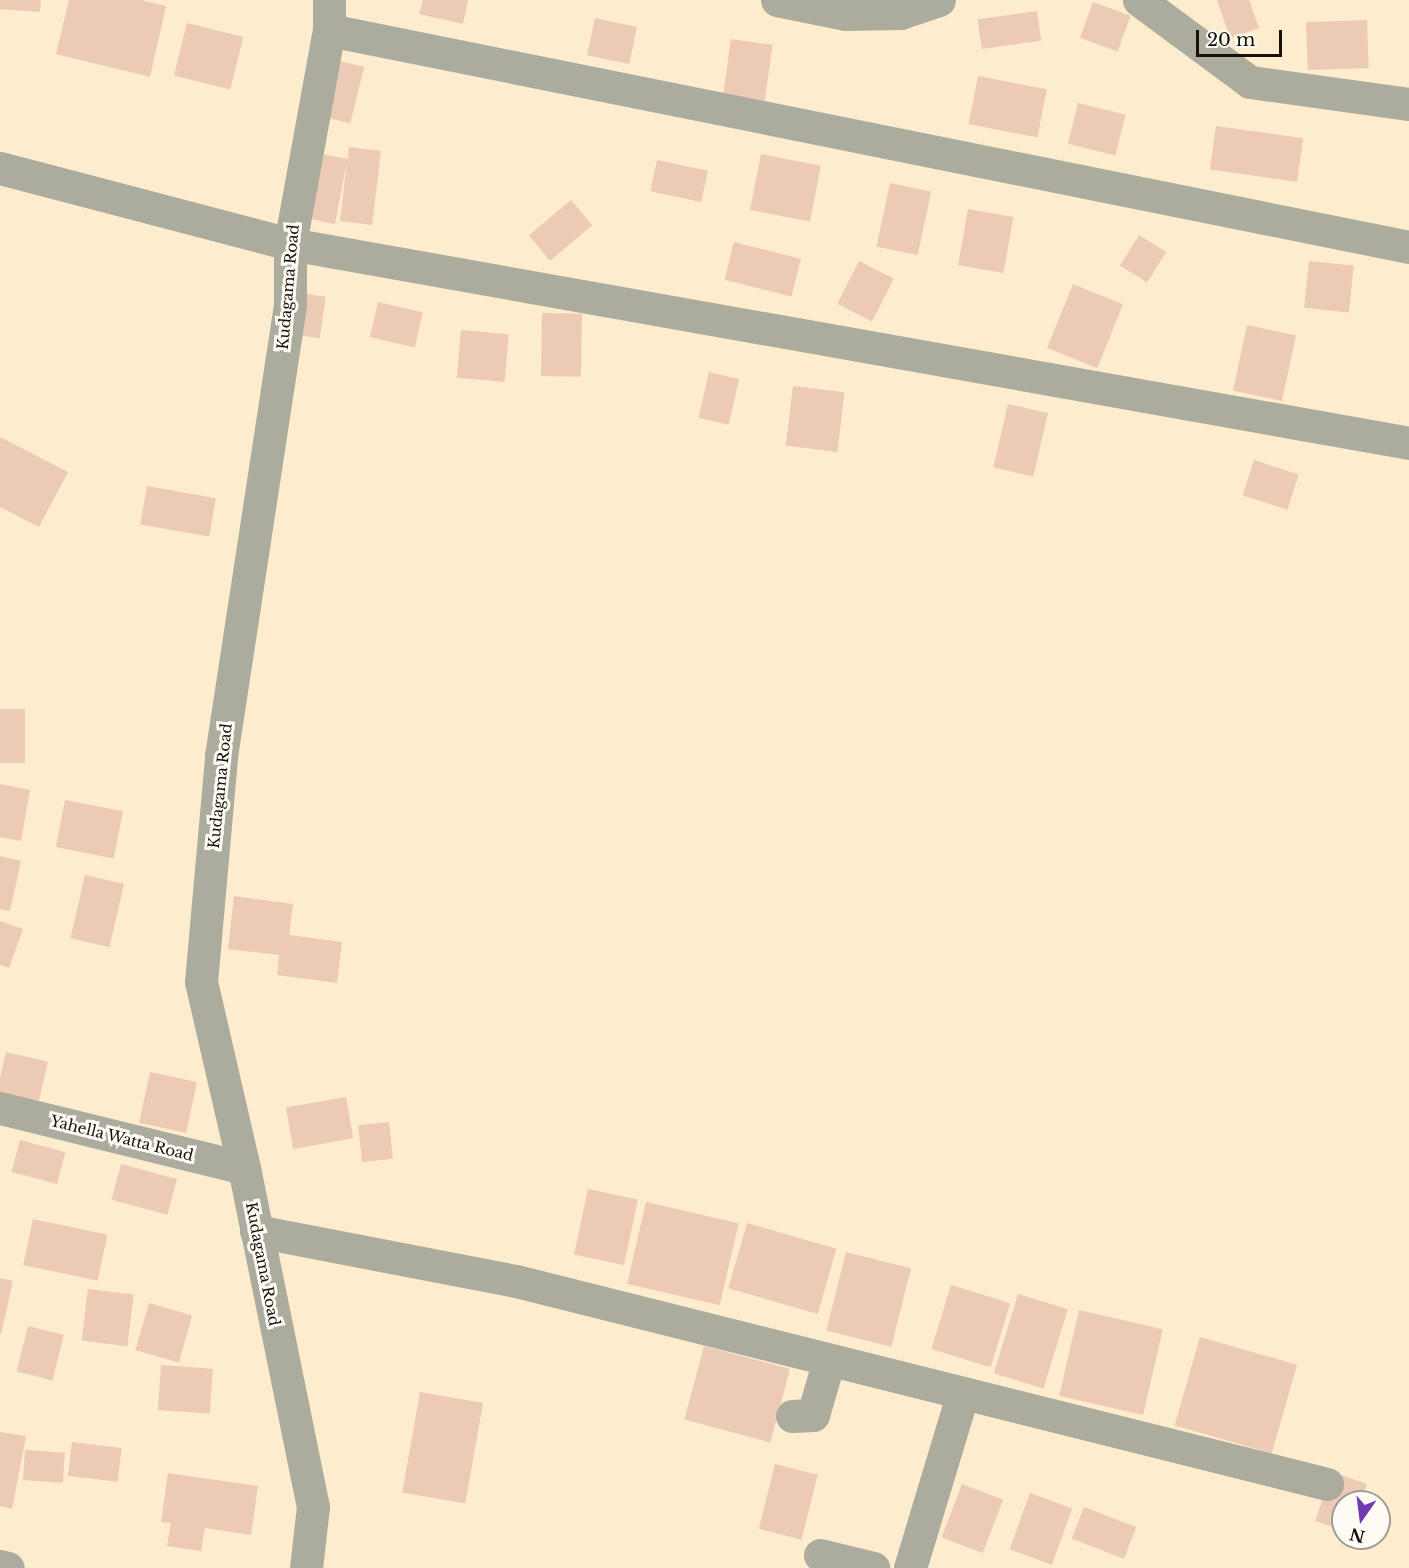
<!DOCTYPE html>
<style>
body{margin:0}
#map{position:relative;width:1409px;height:1568px;overflow:hidden;background:#fdeccd;font-family:"Libre Baskerville",serif}
div>[style]{position:absolute}
.building>*{inset:0;background:#eccab5;transform-origin:0 0}
.street>*{height:33px;margin:-16.5px;padding:0 16.5px;transform-origin:16.5px;border-radius:16.5px;background:#abac9e}
span{translate:-50% -50%;white-space:nowrap;text-align:center;line-height:1.15;-webkit-text-stroke:6px #fefbf5;paint-order:stroke}
.street-label{font-size:15px;color:#161006}
.north{position:absolute;left:1331px;top:1490px;width:60px;height:60px;box-sizing:border-box;background:#fefbf5;border:2px solid #a19d95;border-radius:50%;rotate:194deg;font-size:16px;font-weight:700;line-height:24px;text-align:center;color:#161006}
.north::after{content:'';display:block;margin:auto;width:21px;height:27px;background:#713ab0;clip-path:polygon(50% 0,100% 100%,50% 72%,0 100%)}
.scale{position:absolute;left:1196px;top:30px;width:86px;height:27px;box-sizing:border-box;border:3px solid #161006;border-top:0;padding-left:8px;font-size:18px;line-height:21px;white-space:nowrap;color:#161006;-webkit-text-stroke:4px #fefbf5;paint-order:stroke}
</style>
<div id="map">
<div class="building">
<div style="clip-path:polygon(0 0,41px 0,40px 12px,0 9px)"></div>
<div style="clip-path:polygon(69px 0,141px 0,166px 6px,150px 77px,56px 54px)"></div>
<div style="clip-path:polygon(423px 0,468px 0,463px 24px,419px 14px)"></div>
<div style="clip-path:polygon(1217px 0,1249px 0,1259px 28px,1230px 38px)"></div>
<div style="left:1093px;top:2px;width:40px;height:38px;rotate:20deg"></div>
<div style="left:1037px;top:11px;width:30px;height:60px;rotate:82deg"></div>
<div style="left:595px;top:18px;width:43px;height:38px;rotate:12deg"></div>
<div style="left:1367px;top:20px;width:48px;height:61px;rotate:88deg"></div>
<div style="left:187px;top:23px;width:58px;height:54px;rotate:14deg"></div>
<div style="left:731px;top:39px;width:42px;height:60px;rotate:8deg"></div>
<div style="left:336px;top:60px;width:29px;height:58px;rotate:14deg"></div>
<div style="left:978px;top:76px;width:70px;height:49px;rotate:11deg"></div>
<div style="left:1078px;top:103px;width:49px;height:42px;rotate:14deg"></div>
<div style="left:1216px;top:126px;width:88px;height:44px;rotate:8deg"></div>
<div style="clip-path:polygon(349px 147px,381px 151px,372px 225px,340px 221px,347px 161px,335px 224px,305px 218px,317px 153px,348px 159px)"></div>
<div style="left:761px;top:154px;width:61px;height:57px;rotate:11deg"></div>
<div style="left:657px;top:160px;width:52px;height:32px;rotate:12deg"></div>
<div style="left:890px;top:183px;width:42px;height:65px;rotate:12deg"></div>
<div style="left:571px;top:200px;width:33px;height:55px;rotate:50deg"></div>
<div style="left:968px;top:209px;width:46px;height:57px;rotate:10deg"></div>
<div style="left:1139px;top:235px;width:32px;height:36px;rotate:32deg"></div>
<div style="left:734px;top:242px;width:69px;height:39px;rotate:14deg"></div>
<div style="left:859px;top:261px;width:39px;height:48px;rotate:27deg"></div>
<div style="left:1309px;top:261px;width:45px;height:47px;rotate:6deg"></div>
<div style="left:1073px;top:284px;width:54px;height:69px;rotate:22deg"></div>
<div style="left:292px;top:292px;width:34px;height:42px;rotate:8deg"></div>
<div style="left:378px;top:302px;width:46px;height:36px;rotate:13deg"></div>
<div style="left:542px;top:313px;width:40px;height:63px;rotate:1deg"></div>
<div style="left:1247px;top:325px;width:50px;height:67px;rotate:12deg"></div>
<div style="left:461px;top:330px;width:48px;height:48px;rotate:5deg"></div>
<div style="left:709px;top:372px;width:31px;height:47px;rotate:13deg"></div>
<div style="left:793px;top:386px;width:52px;height:60px;rotate:7deg"></div>
<div style="left:1008px;top:404px;width:41px;height:65px;rotate:13deg"></div>
<div style="clip-path:polygon(0 437px,68px 472px,39px 527px,0 507px)"></div>
<div style="left:1254px;top:460px;width:47px;height:37px;rotate:18deg"></div>
<div style="left:147px;top:486px;width:70px;height:39px;rotate:10deg"></div>
<div style="left:0;top:709px;width:25px;height:54px"></div>
<div style="clip-path:polygon(0 784px,30px 790px,21px 841px,0 837px)"></div>
<div style="left:65px;top:800px;width:59px;height:48px;rotate:11deg"></div>
<div style="clip-path:polygon(0 856px,21px 861px,10px 911px,0 909px)"></div>
<div style="left:85px;top:875px;width:40px;height:65px;rotate:13deg"></div>
<div style="clip-path:polygon(234px 896px,293px 904px,289px 935px,342px 942px,337px 983px,277px 975px,279px 955px,228px 949px)"></div>
<div style="clip-path:polygon(0 921px,23px 929px,9px 968px,0 965px)"></div>
<div style="left:6px;top:1052px;width:43px;height:40px;rotate:13deg"></div>
<div style="left:150px;top:1072px;width:48px;height:52px;rotate:12deg"></div>
<div style="left:346px;top:1097px;width:42px;height:61px;rotate:80deg"></div>
<div style="left:389px;top:1122px;width:37px;height:31px;rotate:84deg"></div>
<div style="left:20px;top:1140px;width:47px;height:33px;rotate:15deg"></div>
<div style="left:121px;top:1164px;width:58px;height:37px;rotate:15deg"></div>
<div style="left:588px;top:1189px;width:51px;height:67px;rotate:12deg"></div>
<div style="left:646px;top:1202px;width:95px;height:84px;rotate:13deg"></div>
<div style="left:33px;top:1219px;width:76px;height:47px;rotate:12deg"></div>
<div style="left:747px;top:1223px;width:93px;height:68px;rotate:16deg"></div>
<div style="left:846px;top:1252px;width:67px;height:81px;rotate:14deg"></div>
<div style="clip-path:polygon(0 1278px,13px 1281px,1px 1334px,0 1334px)"></div>
<div style="left:951px;top:1285px;width:62px;height:67px;rotate:17deg"></div>
<div style="left:88px;top:1289px;width:46px;height:52px;rotate:7deg"></div>
<div style="left:1018px;top:1294px;width:52px;height:83px;rotate:17deg"></div>
<div style="left:149px;top:1303px;width:45px;height:49px;rotate:16deg"></div>
<div style="left:1079px;top:1310px;width:86px;height:88px;rotate:13deg"></div>
<div style="left:28px;top:1326px;width:37px;height:47px;rotate:14deg"></div>
<div style="left:1200px;top:1337px;width:101px;height:92px;rotate:16deg"></div>
<div style="left:704px;top:1346px;width:89px;height:76px;rotate:15deg"></div>
<div style="left:161px;top:1365px;width:52px;height:45px;rotate:4deg"></div>
<div style="left:420px;top:1392px;width:64px;height:102px;rotate:10deg"></div>
<div style="clip-path:polygon(0 1432px,26px 1436px,12px 1509px,0 1506px)"></div>
<div style="left:72px;top:1442px;width:50px;height:34px;rotate:7deg"></div>
<div style="left:25px;top:1450px;width:40px;height:30px;rotate:4deg"></div>
<div style="left:775px;top:1464px;width:44px;height:67px;rotate:14deg"></div>
<div style="clip-path:polygon(1332px 1472px,1367px 1484px,1360px 1502px,1343px 1502px,1343px 1530px,1315px 1521px)"></div>
<div style="clip-path:polygon(168px 1473px,258px 1486px,251px 1535px,205px 1528px,201px 1551px,167px 1546px,171px 1523px,161px 1522px)"></div>
<div style="left:962px;top:1484px;width:44px;height:57px;rotate:21deg"></div>
<div style="left:1030px;top:1493px;width:45px;height:60px;rotate:20deg"></div>
<div style="left:1084px;top:1507px;width:56px;height:34px;rotate:21deg"></div>
</div>
<div class="street">
<div style="left:777px;top:0;width:69px;rotate:11.6deg"></div>
<div style="left:845px;top:14px;width:55px;rotate:-1deg"></div>
<div style="left:900px;top:13px;width:41px;rotate:-18.4deg"></div>
<div style="left:1139px;top:0;width:138px;rotate:36.5deg"></div>
<div style="left:1250px;top:82px;width:161px;rotate:7.9deg"></div>
<div style="left:329px;top:30px;width:1102px;rotate:11.36deg"></div>
<div style="left:0;top:168px;width:300px;rotate:14.7deg"></div>
<div style="left:290px;top:244px;width:1137px;rotate:10.08deg"></div>
<div style="left:0;top:1108px;width:251px;rotate:13.8deg"></div>
<div style="left:256px;top:1231px;width:265px;rotate:10.9deg"></div>
<div style="left:516px;top:1281px;width:836px;rotate:14.05deg"></div>
<div style="left:792px;top:1416px;width:21px;rotate:-3deg"></div>
<div style="left:813px;top:1415px;width:57px;rotate:-73.8deg"></div>
<div style="left:820px;top:1555px;width:55px;rotate:13.8deg"></div>
<div style="left:0;top:1566px;width:8px;rotate:14deg"></div>
<div style="left:306px;top:1568px;width:61px;rotate:-83.5deg"></div>
<div style="left:313px;top:1507px;width:346px;rotate:-101.5deg"></div>
<div style="left:244px;top:1168px;width:191px;rotate:-103deg"></div>
<div style="left:201px;top:982px;width:227px;rotate:-84.9deg"></div>
<div style="left:221px;top:756px;width:458px;rotate:-81.3deg"></div>
<div style="left:290px;top:303px;width:59px;rotate:-90deg"></div>
<div style="left:290px;top:244px;width:218px;rotate:-79.7deg"></div>
<div style="left:329px;top:30px;width:30px;rotate:-90deg"></div>
<div style="left:910px;top:1568px;width:183px;rotate:-73.2deg"></div>
</div>
<div class="street-label">
<span style="left:288px;top:287px;rotate:-85deg">Kudagama Road</span>
<span style="left:220px;top:786px;rotate:-84deg">Kudagama Road</span>
<span style="left:122px;top:1138px;rotate:14deg">Yahella Watta Road</span>
<span style="left:263px;top:1264px;rotate:79deg">Kudagama Road</span>
</div>
<div class="north">N</div>
<div class="scale">20 m</div>
</div>
